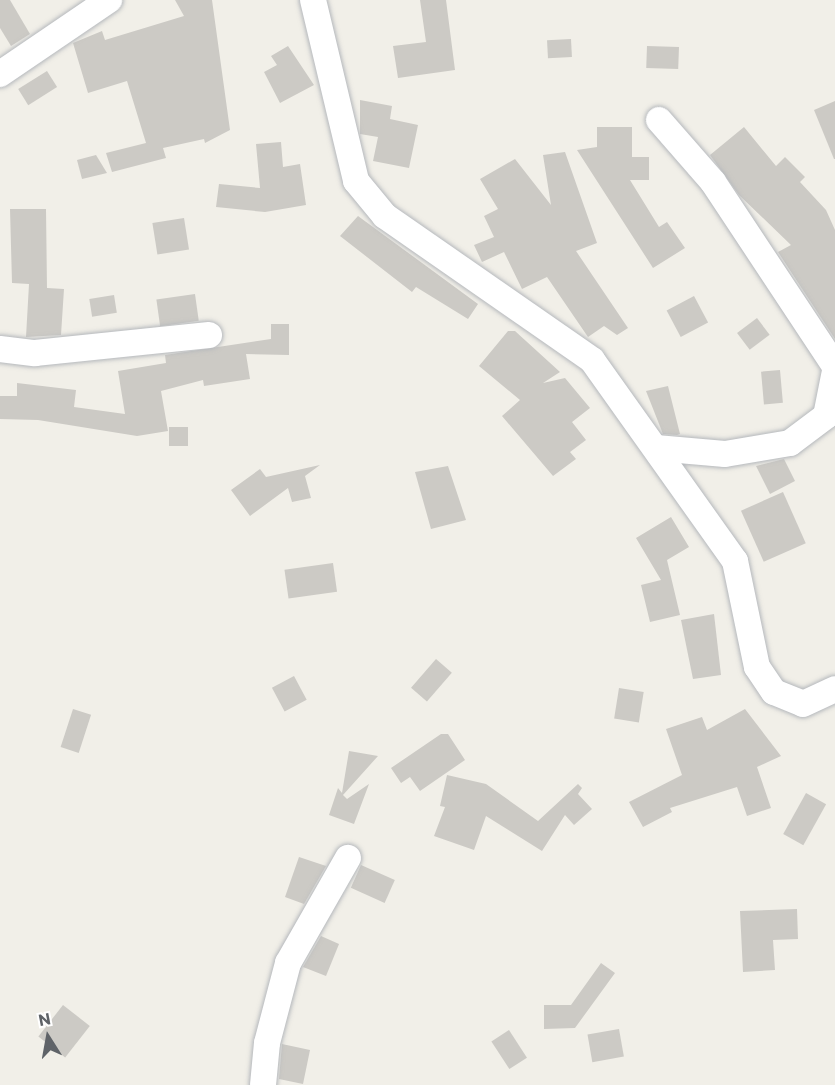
<!DOCTYPE html>
<style>
body{margin:0}
#map{position:relative;width:835px;height:1085px;overflow:hidden;background:#f1efe8;font-family:Commissioner,sans-serif}
div>[style]{position:absolute}
.building>*{inset:0;background:#cccac5;transform-origin:0 0}
.roads{filter:drop-shadow(0 0 2px #b5b8bc) drop-shadow(0 0 2px #b5b8bc)}
.street>*{height:26px;margin:-13px;padding:0 13px;transform-origin:13px;border-radius:13px;background:#fff}
span{translate:-50% -50%;white-space:nowrap;text-align:center;line-height:1.15;-webkit-text-stroke:5px #fff;paint-order:stroke}
.north{position:absolute;left:18px;top:1007px;width:60px;height:60px;-webkit-text-stroke:4px #fff;paint-order:stroke;rotate:349deg;font-size:16px;font-weight:700;line-height:24px;text-align:center;color:#5f6368}
.north::after{content:'';display:block;margin:auto;width:21px;height:27px;background:#5f6368;clip-path:polygon(50% 0,100% 100%,50% 72%,0 100%)}
</style>
<div id="map">
<div class="building">
<div style="clip-path:polygon(0 0,10px 0,30px 34px,11px 46px,0 28px)"></div>
<div style="clip-path:polygon(175px 0,212px 0,230px 130px,205px 143px,204px 139px,163px 148px,166px 158px,112px 172px,106px 153px,146px 143px,127px 81px,88px 93px,73px 43px,102px 31px,105px 40px,184px 16px)"></div>
<div style="clip-path:polygon(420px 0,446px 0,455px 70px,398px 78px,393px 46px,426px 42px)"></div>
<div style="left:571px;top:39px;width:18px;height:24px;rotate:87deg"></div>
<div style="clip-path:polygon(288px 46px,314px 85px,280px 103px,264px 72px,277px 65px,271px 56px)"></div>
<div style="left:647px;top:46px;width:32px;height:22px;rotate:2deg"></div>
<div style="left:47px;top:71px;width:19px;height:34px;rotate:58deg"></div>
<div style="clip-path:polygon(360px 100px,392px 106px,390px 119px,418px 125px,409px 168px,373px 161px,378px 137px,360px 134px)"></div>
<div style="clip-path:polygon(835px 101px,835px 159px,834px 159px,814px 110px)"></div>
<div style="clip-path:polygon(597px 127px,632px 127px,632px 157px,649px 157px,649px 180px,630px 180px,659px 227px,667px 222px,685px 248px,653px 268px,577px 150px,597px 147px)"></div>
<div style="clip-path:polygon(744px 127px,776px 166px,785px 157px,805px 177px,800px 182px,826px 210px,835px 230px,835px 339px,778px 252px,791px 245px,739px 195px,710px 155px)"></div>
<div style="clip-path:polygon(281px 142px,283px 167px,300px 164px,306px 205px,265px 212px,216px 207px,219px 184px,260px 188px,256px 144px)"></div>
<div style="clip-path:polygon(565px 152px,597px 243px,576px 251px,628px 328px,617px 335px,604px 326px,588px 337px,547px 277px,522px 289px,504px 252px,482px 262px,474px 245px,494px 237px,484px 216px,498px 209px,480px 179px,515px 159px,551px 205px,543px 155px)"></div>
<div style="clip-path:polygon(96px 155px,107px 173px,82px 179px,77px 160px)"></div>
<div style="clip-path:polygon(10px 209px,46px 209px,47px 288px,64px 289px,61px 335px,26px 337px,29px 284px,12px 283px)"></div>
<div style="clip-path:polygon(358px 216px,478px 304px,468px 319px,416px 287px,412px 292px,340px 236px)"></div>
<div style="left:184px;top:218px;width:32px;height:32px;rotate:81deg"></div>
<div style="left:195px;top:294px;width:27px;height:39px;rotate:82deg"></div>
<div style="left:114px;top:295px;width:18px;height:25px;rotate:81deg"></div>
<div style="left:694px;top:296px;width:30px;height:31px;rotate:62deg"></div>
<div style="left:757px;top:318px;width:21px;height:25px;rotate:53deg"></div>
<div style="clip-path:polygon(271px 324px,289px 324px,289px 355px,246px 354px,250px 379px,204px 386px,203px 380px,161px 391px,168px 431px,137px 436px,38px 420px,0 419px,0 396px,17px 396px,17px 383px,76px 390px,74px 407px,125px 414px,118px 371px,166px 363px,165px 355px,271px 339px)"></div>
<div style="clip-path:polygon(508px 331px,515px 331px,560px 372px,543px 383px,565px 378px,590px 408px,572px 422px,586px 440px,570px 452px,576px 459px,553px 476px,502px 416px,520px 400px,479px 366px)"></div>
<div style="left:780px;top:370px;width:33px;height:19px;rotate:85deg"></div>
<div style="clip-path:polygon(668px 386px,680px 434px,677px 435px,663px 434px,646px 391px)"></div>
<div style="left:188px;top:427px;width:19px;height:19px;rotate:90deg"></div>
<div style="clip-path:polygon(784px 459px,795px 481px,770px 494px,756px 466px)"></div>
<div style="clip-path:polygon(320px 465px,305px 476px,311px 498px,292px 502px,288px 488px,250px 516px,231px 490px,260px 469px,266px 477px)"></div>
<div style="clip-path:polygon(448px 466px,466px 520px,431px 529px,415px 472px)"></div>
<div style="left:783px;top:492px;width:56px;height:46px;rotate:66deg"></div>
<div style="clip-path:polygon(671px 517px,689px 547px,667px 560px,680px 615px,650px 622px,641px 585px,661px 580px,636px 538px)"></div>
<div style="left:333px;top:563px;width:29px;height:49px;rotate:82deg"></div>
<div style="clip-path:polygon(714px 614px,721px 675px,693px 679px,681px 620px)"></div>
<div style="left:436px;top:659px;width:21px;height:38px;rotate:41deg"></div>
<div style="left:294px;top:676px;width:27px;height:25px;rotate:62deg"></div>
<div style="left:619px;top:688px;width:25px;height:31px;rotate:9deg"></div>
<div style="left:73px;top:709px;width:19px;height:40px;rotate:18deg"></div>
<div style="clip-path:polygon(745px 709px,781px 756px,757px 767px,771px 808px,747px 816px,737px 787px,670px 808px,672px 812px,643px 827px,629px 802px,682px 775px,666px 729px,702px 717px,707px 730px)"></div>
<div style="clip-path:polygon(441px 734px,448px 734px,465px 760px,420px 791px,410px 777px,401px 783px,391px 768px)"></div>
<div style="clip-path:polygon(349px 751px,378px 756px,343px 795px,347px 799px,369px 784px,354px 824px,329px 815px,338px 788px,342px 793px)"></div>
<div style="clip-path:polygon(447px 775px,486px 784px,538px 821px,578px 784px,582px 788px,578px 794px,592px 809px,574px 825px,565px 815px,542px 851px,486px 816px,474px 850px,434px 836px,445px 807px,440px 806px)"></div>
<div style="left:806px;top:793px;width:23px;height:47px;rotate:29deg"></div>
<div style="clip-path:polygon(299px 857px,326px 866px,304px 904px,285px 897px)"></div>
<div style="left:361px;top:865px;width:37px;height:25px;rotate:24deg"></div>
<div style="clip-path:polygon(797px 909px,798px 939px,773px 940px,775px 970px,743px 972px,740px 911px)"></div>
<div style="clip-path:polygon(321px 936px,339px 944px,326px 976px,303px 967px)"></div>
<div style="clip-path:polygon(601px 963px,615px 973px,575px 1028px,544px 1029px,544px 1005px,571px 1005px)"></div>
<div style="left:63px;top:1005px;width:34px;height:40px;rotate:38deg"></div>
<div style="left:619px;top:1029px;width:28px;height:32px;rotate:80deg"></div>
<div style="left:509px;top:1030px;width:33px;height:21px;rotate:57deg"></div>
<div style="clip-path:polygon(282px 1044px,310px 1050px,303px 1084px,279px 1079px)"></div>
</div>
<div class="roads">
<div class="street">
<div style="left:313px;top:0;width:186px;rotate:76.6deg"></div>
<div style="left:356px;top:181px;width:45px;rotate:50.4deg"></div>
<div style="left:385px;top:216px;width:252px;rotate:34.8deg"></div>
<div style="left:592px;top:360px;width:247px;rotate:54.6deg"></div>
<div style="left:735px;top:561px;width:108px;rotate:78.3deg"></div>
<div style="left:757px;top:667px;width:30px;rotate:56deg"></div>
<div style="left:774px;top:692px;width:31px;rotate:22deg"></div>
<div style="left:803px;top:704px;width:35px;rotate:-25deg"></div>
<div style="left:0;top:74px;width:132px;rotate:-34.2deg"></div>
<div style="left:659px;top:120px;width:82px;rotate:48.9deg"></div>
<div style="left:713px;top:182px;width:221px;rotate:56.5deg"></div>
<div style="left:0;top:349px;width:35px;rotate:7deg"></div>
<div style="left:35px;top:353px;width:175px;rotate:-5.9deg"></div>
<div style="left:656px;top:448px;width:69px;rotate:5deg"></div>
<div style="left:725px;top:454px;width:66px;rotate:-9.6deg"></div>
<div style="left:790px;top:443px;width:45px;rotate:-36.9deg"></div>
<div style="left:826px;top:416px;width:46px;rotate:-78.7deg"></div>
<div style="left:263px;top:1085px;width:42px;rotate:-84.6deg"></div>
<div style="left:267px;top:1043px;width:83px;rotate:-75.3deg"></div>
<div style="left:288px;top:963px;width:121px;rotate:-60.3deg"></div>
</div>
</div>
<div class="north">N</div>
</div>
